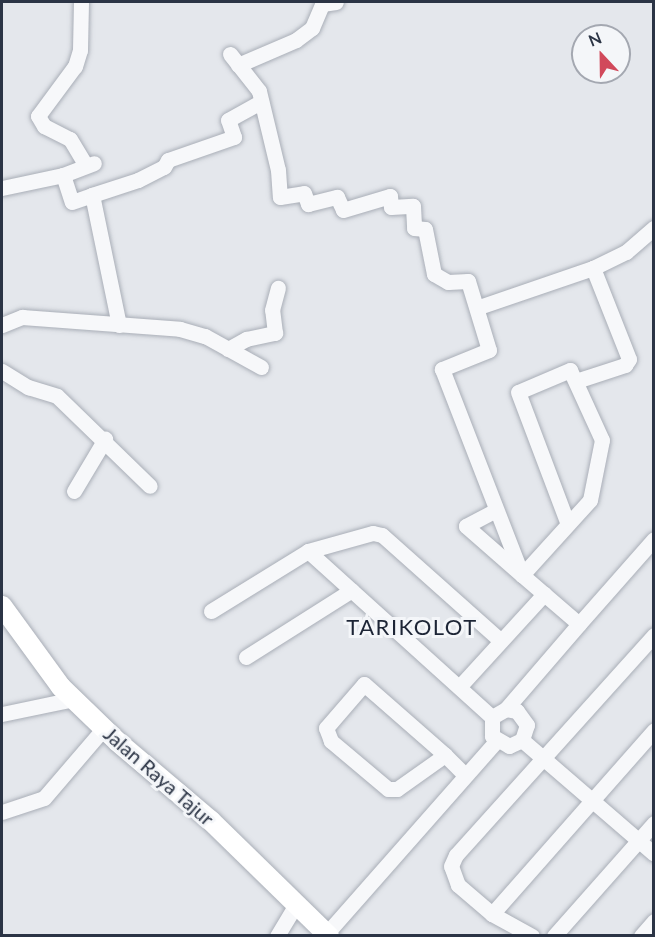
<!DOCTYPE html>
<style>
body{margin:0}
#map{position:relative;width:655px;height:937px;overflow:hidden;background:#e4e7ec;font-family:Lato,sans-serif}
div>[style]{position:absolute}
.roads{filter:drop-shadow(0 0 2px #a9aeb7) drop-shadow(0 0 2px #a9aeb7)}
.minor>*{height:15px;margin:-7.5px;padding:0 7.5px;transform-origin:7.5px;border-radius:7.5px;background:#f7f8fa}
.major>*{height:20px;margin:-10px;padding:0 10px;transform-origin:10px;border-radius:10px;background:#fff}
span{translate:-50% -50%;white-space:nowrap;text-align:center;line-height:1.15;-webkit-text-stroke:6px #f4f6f9;paint-order:stroke}
.street-label{font-size:20px;color:#2b3445}
.quarter-label{font-size:22px;color:#1d2536;letter-spacing:1.5px}
.frame{position:absolute;inset:0;border:3px solid #2b3445;pointer-events:none}
.north{position:absolute;left:571px;top:24px;width:60px;height:60px;box-sizing:border-box;background:#f4f6f9;border:2px solid #a4a8b1;border-radius:50%;rotate:338deg;font-size:16px;font-weight:700;line-height:24px;text-align:center;color:#2b3445}
.north::after{content:'';display:block;margin:auto;width:21px;height:27px;background:#d1495b;clip-path:polygon(50% 0,100% 100%,50% 72%,0 100%)}
</style>
<div id="map">
<div class="roads">
<div class="minor">
<div style="left:81px;top:2px;width:48px;rotate:91.2deg"></div>
<div style="left:80px;top:50px;width:17px;rotate:107deg"></div>
<div style="left:75px;top:66px;width:62px;rotate:126.5deg"></div>
<div style="left:38px;top:116px;width:12px;rotate:59deg"></div>
<div style="left:44px;top:126px;width:29px;rotate:27deg"></div>
<div style="left:70px;top:139px;width:31px;rotate:59deg"></div>
<div style="left:230px;top:54px;width:47px;rotate:51.9deg"></div>
<div style="left:259px;top:91px;width:81px;rotate:76.5deg"></div>
<div style="left:278px;top:170px;width:27px;rotate:86deg"></div>
<div style="left:280px;top:197px;width:24px;rotate:-9deg"></div>
<div style="left:304px;top:193px;width:12px;rotate:70deg"></div>
<div style="left:308px;top:204px;width:30px;rotate:-14deg"></div>
<div style="left:337px;top:197px;width:14px;rotate:65deg"></div>
<div style="left:343px;top:210px;width:49px;rotate:-16.6deg"></div>
<div style="left:390px;top:196px;width:11px;rotate:85deg"></div>
<div style="left:391px;top:207px;width:22px;rotate:-3deg"></div>
<div style="left:413px;top:206px;width:22px;rotate:87deg"></div>
<div style="left:414px;top:228px;width:11px;rotate:5deg"></div>
<div style="left:425px;top:229px;width:46px;rotate:78.7deg"></div>
<div style="left:434px;top:274px;width:16px;rotate:30deg"></div>
<div style="left:448px;top:282px;width:20px;rotate:-3deg"></div>
<div style="left:468px;top:281px;width:72px;rotate:73.1deg"></div>
<div style="left:489px;top:350px;width:51px;rotate:158deg"></div>
<div style="left:442px;top:369px;width:221px;rotate:68.8deg"></div>
<div style="left:522px;top:575px;width:75px;rotate:40.7deg"></div>
<div style="left:579px;top:624px;width:112px;rotate:130.7deg"></div>
<div style="left:506px;top:709px;width:16px;rotate:150deg"></div>
<div style="left:492px;top:717px;width:19px;rotate:90deg"></div>
<div style="left:492px;top:736px;width:20px;rotate:30deg"></div>
<div style="left:509px;top:746px;width:14px;rotate:-25deg"></div>
<div style="left:522px;top:740px;width:16px;rotate:-72deg"></div>
<div style="left:527px;top:725px;width:17px;rotate:-126deg"></div>
<div style="left:517px;top:711px;width:11px;rotate:-170deg"></div>
<div style="left:238px;top:65px;width:63px;rotate:-23.3deg"></div>
<div style="left:296px;top:40px;width:20px;rotate:-37deg"></div>
<div style="left:312px;top:28px;width:26px;rotate:-67deg"></div>
<div style="left:322px;top:4px;width:14px;rotate:-8deg"></div>
<div style="left:63px;top:175px;width:28px;rotate:72deg"></div>
<div style="left:72px;top:202px;width:21px;rotate:-19deg"></div>
<div style="left:2px;top:188px;width:62px;rotate:-12deg"></div>
<div style="left:63px;top:175px;width:33px;rotate:-21deg"></div>
<div style="left:479px;top:307px;width:120px;rotate:-18.9deg"></div>
<div style="left:593px;top:268px;width:37px;rotate:-26deg"></div>
<div style="left:626px;top:252px;width:37px;rotate:-41deg"></div>
<div style="left:2px;top:325px;width:22px;rotate:-22deg"></div>
<div style="left:22px;top:317px;width:158px;rotate:4.3deg"></div>
<div style="left:180px;top:329px;width:26px;rotate:16deg"></div>
<div style="left:205px;top:336px;width:64px;rotate:29deg"></div>
<div style="left:119px;top:325px;width:133px;rotate:-101.7deg"></div>
<div style="left:92px;top:195px;width:48px;rotate:-18.1deg"></div>
<div style="left:138px;top:180px;width:29px;rotate:-27deg"></div>
<div style="left:164px;top:167px;width:8px;rotate:-60deg"></div>
<div style="left:168px;top:160px;width:70px;rotate:-19.2deg"></div>
<div style="left:234px;top:137px;width:18px;rotate:-109deg"></div>
<div style="left:228px;top:120px;width:38px;rotate:-29deg"></div>
<div style="left:228px;top:349px;width:21px;rotate:-29deg"></div>
<div style="left:246px;top:339px;width:30px;rotate:-12deg"></div>
<div style="left:275px;top:333px;width:23px;rotate:-97deg"></div>
<div style="left:272px;top:310px;width:23px;rotate:-75deg"></div>
<div style="left:2px;top:371px;width:31px;rotate:32deg"></div>
<div style="left:28px;top:387px;width:30px;rotate:17deg"></div>
<div style="left:57px;top:396px;width:129px;rotate:44.1deg"></div>
<div style="left:576px;top:381px;width:52px;rotate:-18.1deg"></div>
<div style="left:625px;top:365px;width:7px;rotate:-56deg"></div>
<div style="left:629px;top:359px;width:98px;rotate:-111.6deg"></div>
<div style="left:74px;top:491px;width:61px;rotate:-59.2deg"></div>
<div style="left:496px;top:510px;width:34px;rotate:152deg"></div>
<div style="left:466px;top:526px;width:74px;rotate:41.2deg"></div>
<div style="left:522px;top:575px;width:101px;rotate:-47.8deg"></div>
<div style="left:590px;top:500px;width:61px;rotate:-78.7deg"></div>
<div style="left:602px;top:440px;width:77px;rotate:-114.6deg"></div>
<div style="left:570px;top:370px;width:56px;rotate:157.1deg"></div>
<div style="left:518px;top:392px;width:139px;rotate:69.3deg"></div>
<div style="left:308px;top:551px;width:248px;rotate:42.1deg"></div>
<div style="left:211px;top:611px;width:114px;rotate:-31.7deg"></div>
<div style="left:308px;top:551px;width:67px;rotate:-15.5deg"></div>
<div style="left:373px;top:533px;width:9px;rotate:13deg"></div>
<div style="left:382px;top:535px;width:158px;rotate:41.7deg"></div>
<div style="left:579px;top:624px;width:113px;rotate:-48.6deg"></div>
<div style="left:246px;top:657px;width:125px;rotate:-32.3deg"></div>
<div style="left:460px;top:686px;width:125px;rotate:-47.6deg"></div>
<div style="left:2px;top:714px;width:74px;rotate:-11.8deg"></div>
<div style="left:522px;top:740px;width:174px;rotate:40.8deg"></div>
<div style="left:445px;top:755px;width:59px;rotate:144.7deg"></div>
<div style="left:397px;top:789px;width:9px;rotate:180deg"></div>
<div style="left:388px;top:789px;width:75px;rotate:-139.9deg"></div>
<div style="left:331px;top:741px;width:14px;rotate:-111deg"></div>
<div style="left:326px;top:728px;width:58px;rotate:-49.2deg"></div>
<div style="left:364px;top:684px;width:108px;rotate:41.2deg"></div>
<div style="left:445px;top:755px;width:27px;rotate:45deg"></div>
<div style="left:2px;top:812px;width:44px;rotate:-18.4deg"></div>
<div style="left:44px;top:798px;width:92px;rotate:-49.4deg"></div>
<div style="left:492px;top:914px;width:245px;rotate:-48.6deg"></div>
<div style="left:327px;top:933px;width:256px;rotate:-48.6deg"></div>
<div style="left:277px;top:936px;width:37px;rotate:-59deg"></div>
<div style="left:532px;top:936px;width:46px;rotate:-151.2deg"></div>
<div style="left:492px;top:914px;width:45px;rotate:-139.5deg"></div>
<div style="left:458px;top:885px;width:20px;rotate:-110deg"></div>
<div style="left:451px;top:866px;width:12px;rotate:-66deg"></div>
<div style="left:456px;top:855px;width:296px;rotate:-48deg"></div>
<div style="left:554px;top:936px;width:151px;rotate:-48.5deg"></div>
<div style="left:641px;top:936px;width:20px;rotate:-49deg"></div>
</div>
<div class="major">
<div style="left:2px;top:606px;width:100px;rotate:53.9deg"></div>
<div style="left:61px;top:687px;width:79px;rotate:44deg"></div>
<div style="left:118px;top:742px;width:122px;rotate:40.3deg"></div>
<div style="left:211px;top:821px;width:165px;rotate:44.3deg"></div>
</div>
</div>
<div class="street-label">
<span style="left:159px;top:776px;rotate:41deg">Jalan Raya Tajur</span>
</div>
<div class="quarter-label">
<span style="left:412px;top:627px">TARIKOLOT</span>
</div>
<div class="frame"></div>
<div class="north">N</div>
</div>
